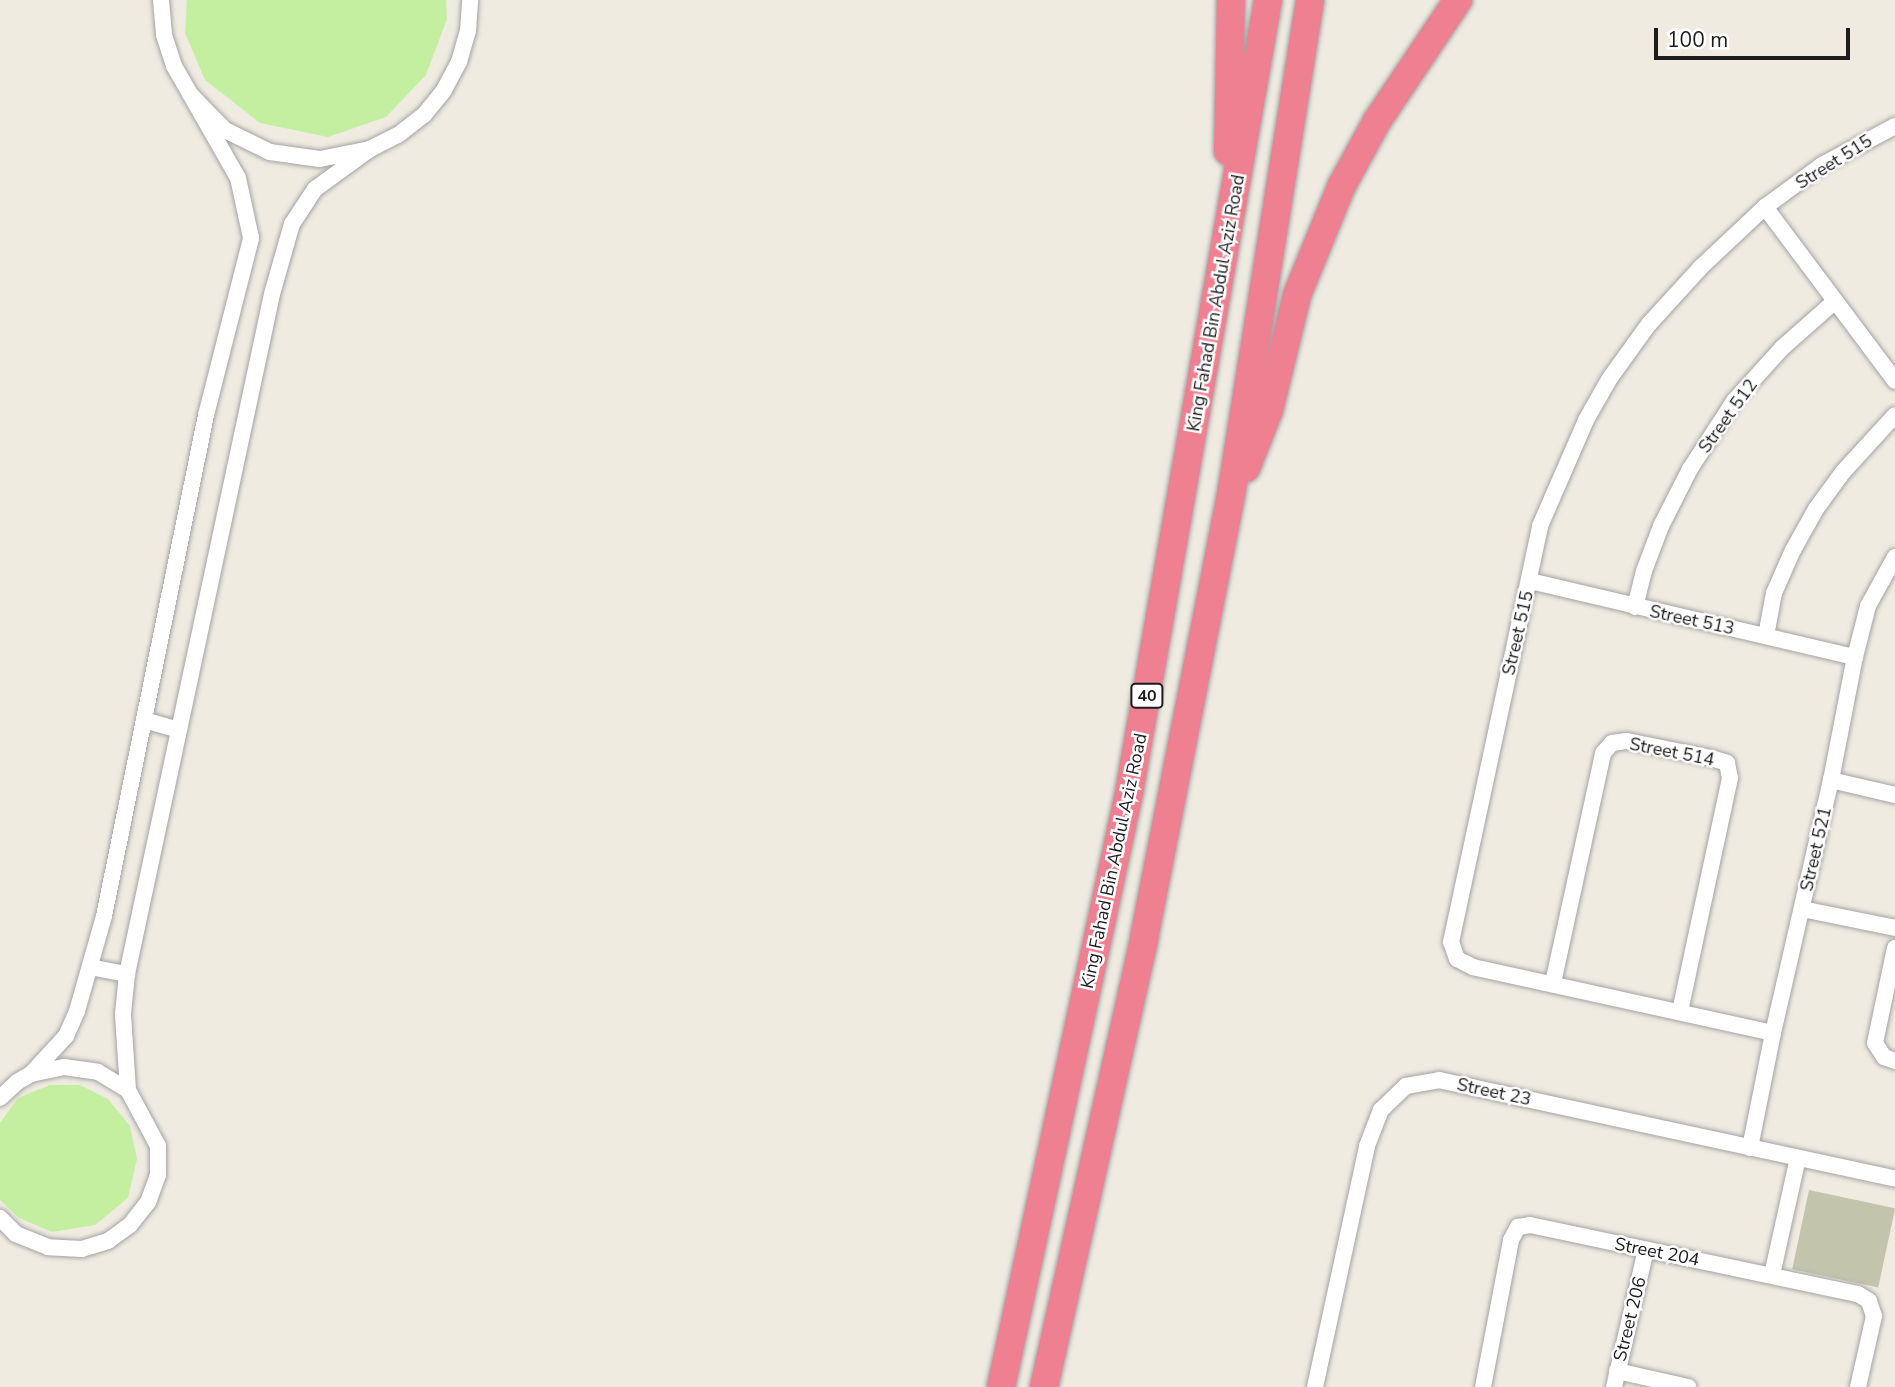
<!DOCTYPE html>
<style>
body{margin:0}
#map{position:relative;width:1895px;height:1387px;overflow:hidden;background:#efebe1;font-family:"Nunito Sans",sans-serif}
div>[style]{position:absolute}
.construction>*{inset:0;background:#c3c4ac;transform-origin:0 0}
.grass>*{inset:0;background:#c4efa1}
.roads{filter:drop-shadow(0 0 2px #a3a3a3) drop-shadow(0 0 2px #a3a3a3)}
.street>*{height:16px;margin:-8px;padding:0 8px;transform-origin:8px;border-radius:8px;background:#fff}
.highway>*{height:28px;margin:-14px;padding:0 14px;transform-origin:14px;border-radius:14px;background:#ef8091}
span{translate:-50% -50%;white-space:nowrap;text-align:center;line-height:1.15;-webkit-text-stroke:5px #fff;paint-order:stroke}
.shield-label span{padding:2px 5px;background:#fff;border:2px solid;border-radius:5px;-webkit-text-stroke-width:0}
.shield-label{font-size:16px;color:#1c1c1c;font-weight:700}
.street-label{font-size:18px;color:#1c1c1c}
.scale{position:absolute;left:1654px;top:28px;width:196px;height:32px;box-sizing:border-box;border:4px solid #1c1c1c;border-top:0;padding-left:9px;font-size:21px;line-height:24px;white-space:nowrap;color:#1c1c1c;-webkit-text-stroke:5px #fff;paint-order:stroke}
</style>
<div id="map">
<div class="construction">
<div style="left:1809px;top:1190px;width:88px;height:81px;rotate:12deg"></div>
</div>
<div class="grass">
<div style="clip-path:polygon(187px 0,446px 0,447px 19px,426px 75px,386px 117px,328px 137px,260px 123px,205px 80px,185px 33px)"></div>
<div style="clip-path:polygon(50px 1085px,80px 1085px,108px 1099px,130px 1126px,137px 1159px,128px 1198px,95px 1225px,52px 1232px,19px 1218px,0 1200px,0 1123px,18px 1098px)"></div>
</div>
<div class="roads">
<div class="street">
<div style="left:161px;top:0;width:35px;rotate:85deg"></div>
<div style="left:164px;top:35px;width:33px;rotate:72deg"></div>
<div style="left:174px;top:66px;width:32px;rotate:60deg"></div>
<div style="left:190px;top:94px;width:50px;rotate:45.8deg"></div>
<div style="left:225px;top:130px;width:50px;rotate:26.1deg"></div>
<div style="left:270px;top:152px;width:50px;rotate:8deg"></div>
<div style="left:320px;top:159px;width:51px;rotate:-11.3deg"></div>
<div style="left:370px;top:149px;width:31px;rotate:-27deg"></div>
<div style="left:398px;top:135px;width:33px;rotate:-38deg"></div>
<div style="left:424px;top:115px;width:32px;rotate:-51deg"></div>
<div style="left:444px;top:90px;width:32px;rotate:-62deg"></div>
<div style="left:459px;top:62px;width:32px;rotate:-74deg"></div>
<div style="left:468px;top:31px;width:31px;rotate:-86deg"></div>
<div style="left:1765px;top:207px;width:217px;rotate:53.2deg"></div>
<div style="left:1530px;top:581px;width:334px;rotate:13.2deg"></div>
<div style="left:1635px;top:607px;width:37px;rotate:-76deg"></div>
<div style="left:1644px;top:571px;width:48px;rotate:-69.3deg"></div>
<div style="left:1661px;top:526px;width:64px;rotate:-63deg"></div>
<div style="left:1690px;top:469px;width:81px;rotate:-57.1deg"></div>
<div style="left:1734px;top:401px;width:72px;rotate:-47.8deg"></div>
<div style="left:1782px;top:348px;width:69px;rotate:-41.5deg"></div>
<div style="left:1766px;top:636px;width:44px;rotate:-79.5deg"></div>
<div style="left:1774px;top:593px;width:47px;rotate:-66.2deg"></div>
<div style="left:1793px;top:550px;width:47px;rotate:-60.7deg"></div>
<div style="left:1816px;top:509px;width:46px;rotate:-53.9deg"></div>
<div style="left:1843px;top:472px;width:77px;rotate:-47.6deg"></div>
<div style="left:144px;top:720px;width:36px;rotate:16deg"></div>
<div style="left:1831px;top:780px;width:66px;rotate:13.2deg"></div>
<div style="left:1802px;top:909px;width:95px;rotate:11.5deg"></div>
<div style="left:1895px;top:948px;width:97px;rotate:101.9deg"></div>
<div style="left:1875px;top:1043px;width:17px;rotate:57deg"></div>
<div style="left:1884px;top:1057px;width:12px;rotate:20deg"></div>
<div style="left:90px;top:967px;width:38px;rotate:11deg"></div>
<div style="left:1553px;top:983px;width:235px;rotate:-77.7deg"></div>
<div style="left:1603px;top:753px;width:13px;rotate:-48deg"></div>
<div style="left:1612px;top:743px;width:15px;rotate:-8deg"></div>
<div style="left:1627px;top:741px;width:86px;rotate:11.4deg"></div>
<div style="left:1711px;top:758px;width:17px;rotate:17deg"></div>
<div style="left:1727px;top:763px;width:15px;rotate:79deg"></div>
<div style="left:1730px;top:778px;width:239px;rotate:102.1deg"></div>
<div style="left:1773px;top:1033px;width:307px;rotate:-167.6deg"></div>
<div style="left:1473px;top:967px;width:18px;rotate:-153deg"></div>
<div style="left:1457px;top:959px;width:18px;rotate:-109deg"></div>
<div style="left:1451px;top:942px;width:425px;rotate:-77.9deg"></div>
<div style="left:1540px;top:526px;width:116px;rotate:-66.5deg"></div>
<div style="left:1586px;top:420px;width:48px;rotate:-60.3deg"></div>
<div style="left:1610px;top:378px;width:67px;rotate:-54.2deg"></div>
<div style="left:1649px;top:324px;width:77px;rotate:-47.6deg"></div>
<div style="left:1701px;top:267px;width:88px;rotate:-43.2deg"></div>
<div style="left:1765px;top:207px;width:71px;rotate:-36.4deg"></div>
<div style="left:1822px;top:165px;width:83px;rotate:-28.1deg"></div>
<div style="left:31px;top:1074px;width:52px;rotate:-47.4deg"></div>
<div style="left:66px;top:1036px;width:27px;rotate:-66deg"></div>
<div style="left:77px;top:1011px;width:99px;rotate:-74.1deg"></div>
<div style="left:104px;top:916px;width:511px;rotate:-78.49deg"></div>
<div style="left:206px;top:415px;width:183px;rotate:-75.7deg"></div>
<div style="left:251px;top:238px;width:61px;rotate:-102.2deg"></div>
<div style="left:238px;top:178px;width:97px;rotate:-119.7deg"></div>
<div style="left:128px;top:1090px;width:76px;rotate:-93.8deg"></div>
<div style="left:123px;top:1014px;width:40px;rotate:-84.3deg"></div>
<div style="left:127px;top:974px;width:695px;rotate:-77.96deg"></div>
<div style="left:272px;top:294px;width:73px;rotate:-74.1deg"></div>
<div style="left:292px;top:224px;width:42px;rotate:-56.7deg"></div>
<div style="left:315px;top:189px;width:68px;rotate:-36deg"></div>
<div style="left:0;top:1098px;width:23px;rotate:-43deg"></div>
<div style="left:17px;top:1082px;width:16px;rotate:-30deg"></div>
<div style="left:31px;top:1074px;width:34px;rotate:-12deg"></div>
<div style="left:64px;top:1067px;width:34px;rotate:8deg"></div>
<div style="left:98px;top:1072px;width:35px;rotate:31deg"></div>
<div style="left:128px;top:1090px;width:64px;rotate:61.8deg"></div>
<div style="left:158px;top:1146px;width:29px;rotate:90deg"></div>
<div style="left:158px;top:1175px;width:29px;rotate:110deg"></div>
<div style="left:148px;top:1202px;width:29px;rotate:128deg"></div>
<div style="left:130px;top:1225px;width:27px;rotate:144deg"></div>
<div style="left:108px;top:1241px;width:27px;rotate:163deg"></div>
<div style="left:82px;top:1249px;width:34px;rotate:-177deg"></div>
<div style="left:48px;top:1247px;width:35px;rotate:-158deg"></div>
<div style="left:16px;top:1234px;width:23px;rotate:-135deg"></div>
<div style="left:1750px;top:1148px;width:117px;rotate:-78.7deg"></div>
<div style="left:1773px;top:1033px;width:260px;rotate:-77.1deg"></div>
<div style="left:1831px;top:780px;width:125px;rotate:-79deg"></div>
<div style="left:1855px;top:657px;width:53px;rotate:-75.7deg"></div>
<div style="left:1868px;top:606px;width:56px;rotate:-61.1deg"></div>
<div style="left:1772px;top:1275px;width:120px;rotate:-77.5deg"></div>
<div style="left:1617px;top:1371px;width:73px;rotate:12.7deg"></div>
<div style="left:1315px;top:1387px;width:247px;rotate:-77.8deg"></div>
<div style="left:1367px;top:1146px;width:39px;rotate:-69deg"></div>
<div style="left:1381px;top:1110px;width:35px;rotate:-44deg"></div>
<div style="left:1406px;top:1086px;width:34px;rotate:-10deg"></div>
<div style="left:1439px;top:1080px;width:467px;rotate:12.2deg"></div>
<div style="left:1483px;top:1387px;width:150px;rotate:-79.2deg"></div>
<div style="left:1511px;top:1240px;width:15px;rotate:-62deg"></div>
<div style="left:1518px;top:1227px;width:12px;rotate:-9deg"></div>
<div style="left:1530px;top:1225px;width:335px;rotate:11.9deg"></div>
<div style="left:1858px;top:1294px;width:13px;rotate:32deg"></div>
<div style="left:1869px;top:1301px;width:16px;rotate:72deg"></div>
<div style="left:1874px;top:1316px;width:73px;rotate:102.7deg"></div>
<div style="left:1614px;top:1387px;width:141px;rotate:-76.9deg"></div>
</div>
<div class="highway">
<div style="left:1228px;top:151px;width:151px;rotate:-88.9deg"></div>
<div style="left:1246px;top:468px;width:62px;rotate:-68.4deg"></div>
<div style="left:1269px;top:410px;width:118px;rotate:-76.3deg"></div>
<div style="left:1297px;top:295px;width:117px;rotate:-67.8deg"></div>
<div style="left:1341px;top:187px;width:75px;rotate:-61.4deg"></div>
<div style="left:1377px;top:121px;width:146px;rotate:-56.2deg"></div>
<div style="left:1001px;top:1387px;width:608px;rotate:-77.84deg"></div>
<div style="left:1129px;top:793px;width:805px;rotate:-80.06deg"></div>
<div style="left:1044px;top:1387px;width:460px;rotate:-77.4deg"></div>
<div style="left:1144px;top:938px;width:451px;rotate:-78.9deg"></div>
<div style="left:1231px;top:495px;width:501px;rotate:-80.93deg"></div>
</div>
</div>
<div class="shield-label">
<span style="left:1147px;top:696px">40</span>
</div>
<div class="street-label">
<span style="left:1834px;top:162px;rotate:-32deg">Street 515</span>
<span style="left:1216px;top:303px;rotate:-80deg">King Fahad Bin Abdul Aziz Road</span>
<span style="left:1728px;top:416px;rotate:-54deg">Street 512</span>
<span style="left:1692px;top:620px;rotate:12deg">Street 513</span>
<span style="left:1518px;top:633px;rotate:-77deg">Street 515</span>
<span style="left:1672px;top:752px;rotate:11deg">Street 514</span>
<span style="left:1816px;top:849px;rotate:-77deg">Street 521</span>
<span style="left:1114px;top:861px;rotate:-78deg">King Fahad Bin Abdul Aziz Road</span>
<span style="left:1494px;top:1092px;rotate:12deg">Street 23</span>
<span style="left:1657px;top:1252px;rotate:11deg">Street 204</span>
<span style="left:1630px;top:1319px;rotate:-76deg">Street 206</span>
</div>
<div class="scale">100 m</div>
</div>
